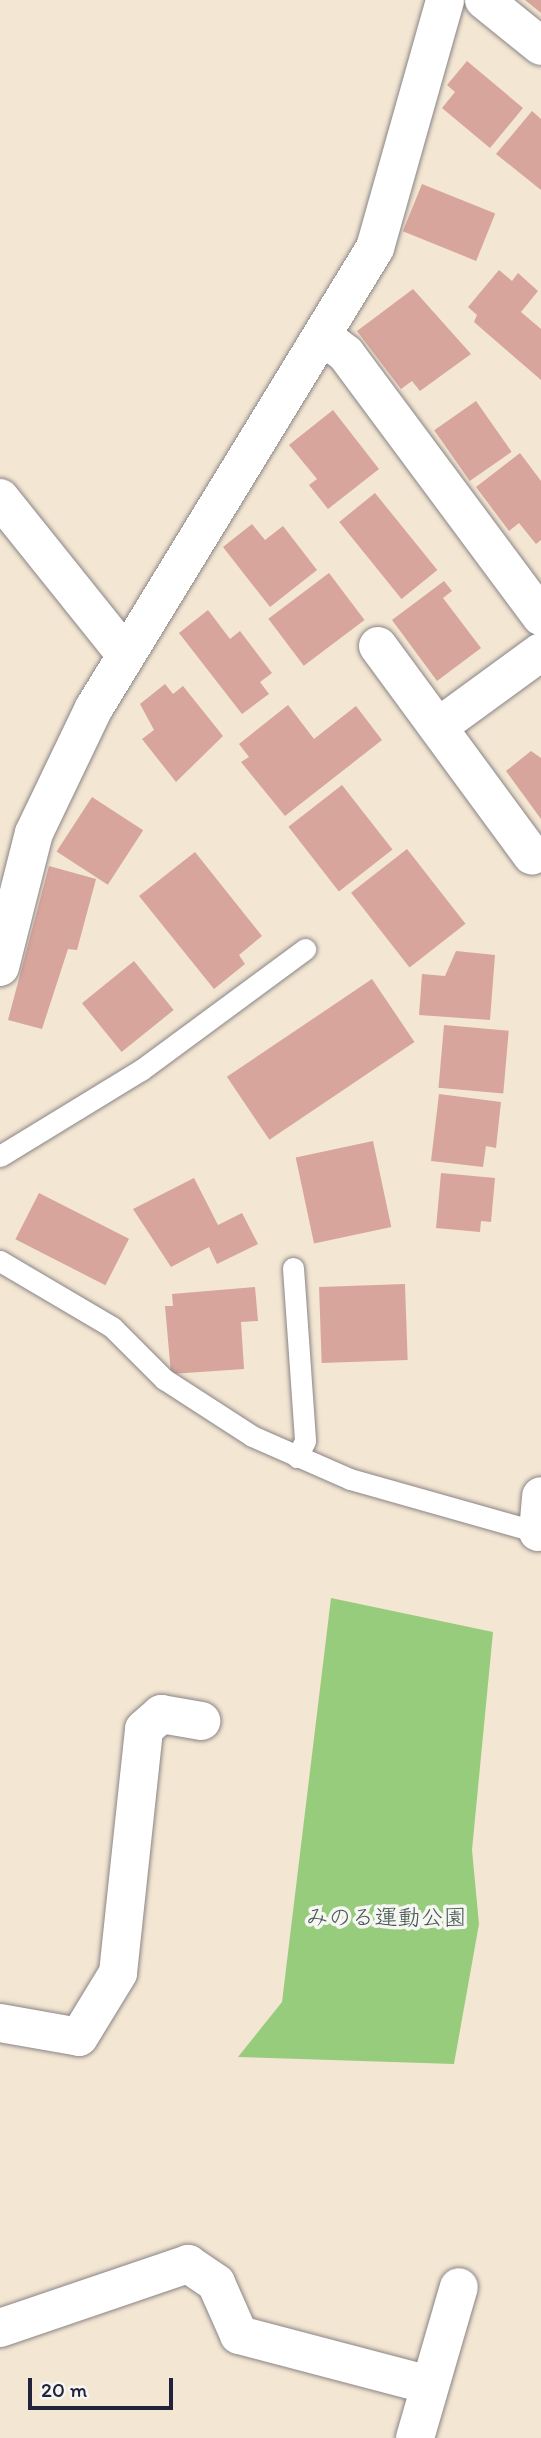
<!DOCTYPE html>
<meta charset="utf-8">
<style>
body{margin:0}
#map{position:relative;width:541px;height:2438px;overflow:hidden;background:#f3e6d2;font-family:Itim,"Klee One",sans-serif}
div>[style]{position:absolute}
.green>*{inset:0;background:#97cc7d}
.building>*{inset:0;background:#d7a59c;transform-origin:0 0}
.roads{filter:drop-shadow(0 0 2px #8a8486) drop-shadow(0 0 2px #8a8486)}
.service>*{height:21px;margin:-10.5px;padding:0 10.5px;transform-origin:10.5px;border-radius:10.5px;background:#fff}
.minor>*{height:38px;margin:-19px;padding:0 19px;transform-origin:19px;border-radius:19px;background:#fff}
span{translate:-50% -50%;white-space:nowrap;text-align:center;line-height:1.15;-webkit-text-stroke:7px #f6f6f2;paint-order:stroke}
.park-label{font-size:23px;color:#45554f}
.scale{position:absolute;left:28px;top:2378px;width:145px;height:32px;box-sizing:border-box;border:4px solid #22223b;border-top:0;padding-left:9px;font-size:21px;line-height:24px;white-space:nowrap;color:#22223b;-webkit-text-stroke:5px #f6f6f2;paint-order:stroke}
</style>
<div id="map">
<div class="green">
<div style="clip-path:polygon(331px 1598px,493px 1632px,472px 1850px,479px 1924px,454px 2064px,238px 2057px,282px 2002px)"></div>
</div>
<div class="building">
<div style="clip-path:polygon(525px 0,541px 0,541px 13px)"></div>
<div style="clip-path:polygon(467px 61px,523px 108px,490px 148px,442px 108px,455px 92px,447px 85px)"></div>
<div style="clip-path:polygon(532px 111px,541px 119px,541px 190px,496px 154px)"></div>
<div style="left:422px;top:184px;width:79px;height:51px;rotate:22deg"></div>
<div style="clip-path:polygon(499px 270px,512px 281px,518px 273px,538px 291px,521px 312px,541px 329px,541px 380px,474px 322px,477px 315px,468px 307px)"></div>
<div style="clip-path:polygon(413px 289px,471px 354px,420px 391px,412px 381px,401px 389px,357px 331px)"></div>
<div style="left:476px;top:401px;width:62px;height:51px;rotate:55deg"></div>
<div style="clip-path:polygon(333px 410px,379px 469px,328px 509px,309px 485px,317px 479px,289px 445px)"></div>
<div style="clip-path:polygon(520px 453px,541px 481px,541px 540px,536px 544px,519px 523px,509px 531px,476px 487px)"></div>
<div style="left:375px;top:493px;width:99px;height:46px;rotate:51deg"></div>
<div style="clip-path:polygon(252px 524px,265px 540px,283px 526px,317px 570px,270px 607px,223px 547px)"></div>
<div style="left:329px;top:573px;width:59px;height:76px;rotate:53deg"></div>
<div style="clip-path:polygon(444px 581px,452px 591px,443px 598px,481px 648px,437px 681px,392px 620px)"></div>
<div style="clip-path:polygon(208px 610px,230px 639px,240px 631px,272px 673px,260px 682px,269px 694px,242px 714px,179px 633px)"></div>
<div style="clip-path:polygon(165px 684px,173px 694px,183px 686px,223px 736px,176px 782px,142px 739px,154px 730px,140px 704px)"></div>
<div style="clip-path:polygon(288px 705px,314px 739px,356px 706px,382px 740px,285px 816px,241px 762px,249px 757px,239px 744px)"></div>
<div style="clip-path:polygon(531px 751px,541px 758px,541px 819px,506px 771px)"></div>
<div style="left:342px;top:785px;width:82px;height:68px;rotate:52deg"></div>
<div style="left:92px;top:797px;width:61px;height:65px;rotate:33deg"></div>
<div style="left:407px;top:849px;width:95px;height:71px;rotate:52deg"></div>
<div style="clip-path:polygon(195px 852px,262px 936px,239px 955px,245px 964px,214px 989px,139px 896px)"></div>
<div style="clip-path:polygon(49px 866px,96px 879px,77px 950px,68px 949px,42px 1029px,8px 1020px)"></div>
<div style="clip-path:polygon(456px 951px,495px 955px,490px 1020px,419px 1015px,422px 974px,445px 976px)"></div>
<div style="left:134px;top:961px;width:63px;height:67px;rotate:51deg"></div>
<div style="left:372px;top:979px;width:76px;height:175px;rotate:56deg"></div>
<div style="left:444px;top:1025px;width:65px;height:63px;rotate:5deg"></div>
<div style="clip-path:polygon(439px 1094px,501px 1102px,496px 1148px,486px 1146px,483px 1167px,431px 1161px)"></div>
<div style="left:373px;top:1141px;width:88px;height:79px;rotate:78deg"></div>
<div style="clip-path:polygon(441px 1173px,495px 1178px,491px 1222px,481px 1221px,480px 1232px,436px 1228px)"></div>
<div style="clip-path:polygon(194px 1178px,218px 1225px,242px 1213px,258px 1244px,217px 1264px,209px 1247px,171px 1267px,133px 1209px)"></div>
<div style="left:39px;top:1193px;width:101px;height:52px;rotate:27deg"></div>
<div style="left:405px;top:1284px;width:76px;height:86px;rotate:88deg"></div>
<div style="clip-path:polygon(255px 1287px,258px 1321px,241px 1322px,244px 1369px,171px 1374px,165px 1306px,173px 1306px,172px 1294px)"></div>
</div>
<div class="roads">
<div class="service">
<div style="left:0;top:1156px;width:165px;rotate:-31.4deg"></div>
<div style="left:141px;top:1070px;width:204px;rotate:-36.4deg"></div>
<div style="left:0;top:1261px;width:130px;rotate:30.5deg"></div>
<div style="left:112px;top:1327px;width:74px;rotate:45deg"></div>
<div style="left:164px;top:1379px;width:105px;rotate:32.9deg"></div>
<div style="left:252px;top:1436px;width:107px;rotate:23.7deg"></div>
<div style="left:350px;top:1479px;width:198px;rotate:15.8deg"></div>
<div style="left:293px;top:1268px;width:173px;rotate:86deg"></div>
<div style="left:305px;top:1441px;width:18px;rotate:117deg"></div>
</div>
<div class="minor">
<div style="left:484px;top:0;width:73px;rotate:38.9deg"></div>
<div style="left:325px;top:338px;width:26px;rotate:37deg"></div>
<div style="left:346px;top:354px;width:327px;rotate:53.4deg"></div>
<div style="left:0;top:498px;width:200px;rotate:51.3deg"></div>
<div style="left:378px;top:646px;width:260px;rotate:53.7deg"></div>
<div style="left:438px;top:727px;width:127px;rotate:-36.1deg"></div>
<div style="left:0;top:967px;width:138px;rotate:-75.8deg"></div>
<div style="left:34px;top:833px;width:139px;rotate:-64.4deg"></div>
<div style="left:94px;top:708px;width:539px;rotate:-58.58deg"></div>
<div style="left:375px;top:248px;width:258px;rotate:-74.2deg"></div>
<div style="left:538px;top:1532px;width:36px;rotate:-85deg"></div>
<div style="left:0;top:2023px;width:80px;rotate:10deg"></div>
<div style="left:79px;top:2037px;width:75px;rotate:-58.6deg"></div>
<div style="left:118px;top:1973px;width:245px;rotate:-83.9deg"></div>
<div style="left:144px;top:1729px;width:23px;rotate:-41deg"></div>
<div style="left:161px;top:1714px;width:41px;rotate:9.9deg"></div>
<div style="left:0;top:2328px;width:199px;rotate:-18.8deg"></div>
<div style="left:188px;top:2264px;width:34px;rotate:34deg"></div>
<div style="left:216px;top:2283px;width:57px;rotate:66.1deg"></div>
<div style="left:239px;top:2335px;width:197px;rotate:14.7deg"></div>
<div style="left:415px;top:2438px;width:157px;rotate:-73.8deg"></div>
</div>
</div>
<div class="park-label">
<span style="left:386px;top:1917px">みのる運動公園</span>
</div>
<div class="scale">20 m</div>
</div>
